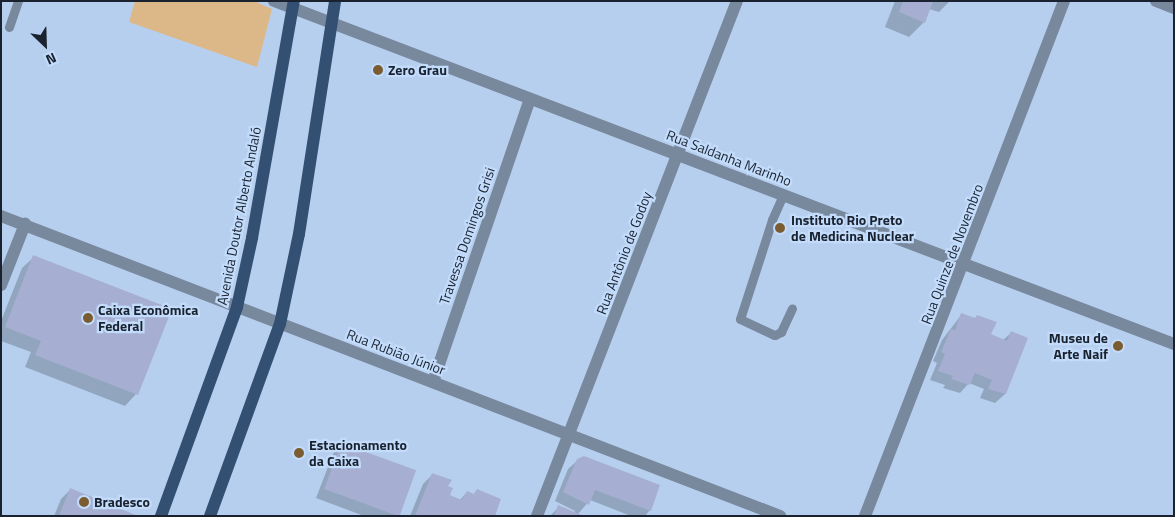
<!DOCTYPE html>
<meta charset="utf-8">
<style>
body{margin:0}
#map{position:relative;width:1175px;height:517px;overflow:hidden;background:#b7cfee;font-family:"Titillium Web",sans-serif}
div>[style]{position:absolute}
.green>*{inset:0;background:#dcb888}
.shadow>*{inset:0;background:#0003}
.building>*{inset:0;background:#a6afd1;transform-origin:0 0}
.service>*{height:9px;margin:-4.5px;padding:0 4.5px;transform-origin:4.5px;border-radius:4.5px;background:#78889d}
.minor>*{height:12px;margin:-6px;padding:0 6px;transform-origin:6px;border-radius:6px;background:#78889d}
.tertiary>*{height:12px;margin:-6px;padding:0 6px;transform-origin:6px;border-radius:6px;background:#78889d}
.primary>*{height:12px;margin:-6px;padding:0 6px;transform-origin:6px;border-radius:6px;background:#334f72}
.dots>*{width:14px;height:14px;translate:-50% -50%;box-sizing:border-box;border:2px solid #c3dcfb;border-radius:50%}
span{translate:-50% -50%;white-space:nowrap;text-align:center;line-height:1.15;-webkit-text-stroke:4.5px #c3dcfb;paint-order:stroke}
.poi-label{font-size:14px;color:#19222e;font-weight:700}
.left{translate:0 -50%;text-align:left}
.right{translate:-100% -50%;text-align:right}
.street-label{font-size:14px;color:#19222e}
.frame{position:absolute;inset:0;border:2px solid #19222e;pointer-events:none}
.north{position:absolute;left:20px;top:20px;width:50px;height:50px;-webkit-text-stroke:4px #c3dcfb;paint-order:stroke;rotate:156deg;font-size:14px;font-weight:700;line-height:20px;text-align:center;color:#19222e}
.north::after{content:'';display:block;margin:auto;width:18px;height:22px;background:#19222e;clip-path:polygon(50% 0,100% 100%,50% 72%,0 100%)}
</style>
<div id="map">
<div class="green">
<div style="clip-path:polygon(135px 1px,254px 1px,272px 9px,257px 67px,129px 22px)"></div>
</div>
<div class="shadow">
<div style="clip-path:polygon(895px 1px,950px 1px,939px 12px,929px 9px,924px 22px,909px 37px,885px 27px)"></div>
<div style="clip-path:polygon(34px 257px,170px 309px,136px 394px,125px 406px,25px 367px,31px 352px,1px 341px,1px 321px,22px 268px)"></div>
<div style="clip-path:polygon(962px 314px,989px 335px,1003px 340px,1011px 333px,1027px 338px,1005px 394px,995px 403px,980px 398px,984px 389px,969px 383px,960px 393px,943px 388px,945px 385px,930px 380px,937px 363px,933px 361px,942px 340px)"></div>
<div style="clip-path:polygon(342px 444px,414px 472px,397px 516px,364px 516px,316px 498px,333px 454px)"></div>
<div style="clip-path:polygon(578px 460px,650px 510px,645px 516px,631px 516px,590px 500px,578px 514px,582px 516px,550px 516px,559px 507px,574px 513px,575px 511px,555px 501px,568px 469px)"></div>
<div style="clip-path:polygon(432px 475px,447px 487px,449px 496px,460px 500px,467px 492px,473px 495px,477px 490px,493px 516px,410px 516px,423px 484px)"></div>
<div style="clip-path:polygon(70px 490px,135px 516px,54px 516px,61px 499px)"></div>
</div>
<div class="building">
<div style="clip-path:polygon(903px 1px,933px 1px,925px 23px,899px 12px)"></div>
<div style="clip-path:polygon(33px 255px,172px 309px,138px 395px,35px 355px,41px 341px,5px 327px)"></div>
<div style="clip-path:polygon(961px 313px,975px 318px,977px 315px,997px 322px,991px 334px,1007px 341px,1011px 331px,1028px 338px,1006px 394px,988px 389px,992px 380px,975px 373px,970px 385px,951px 379px,953px 376px,938px 371px,945px 354px,941px 352px,951px 329px,955px 330px)"></div>
<div style="left:341px;top:443px;width:80px;height:49px;rotate:20deg"></div>
<div style="clip-path:polygon(584px 456px,660px 485px,651px 511px,595px 490px,589px 505px,563px 492px,577px 459px)"></div>
<div style="clip-path:polygon(432px 473px,452px 480px,448px 486px,453px 488px,450px 495px,462px 500px,467px 491px,474px 494px,477px 489px,501px 499px,495px 516px,415px 516px)"></div>
<div style="clip-path:polygon(70px 488px,138px 516px,59px 516px)"></div>
<div style="clip-path:polygon(558px 505px,584px 516px,554px 516px)"></div>
</div>
<div class="service">
<div style="left:9px;top:27px;width:28px;rotate:-71deg"></div>
<div style="left:783px;top:195px;width:27px;rotate:114deg"></div>
<div style="left:772px;top:220px;width:104px;rotate:107.9deg"></div>
<div style="left:740px;top:319px;width:38px;rotate:25deg"></div>
<div style="left:775px;top:335px;width:7px;rotate:-27deg"></div>
<div style="left:781px;top:332px;width:26px;rotate:-65deg"></div>
</div>
<div class="minor">
<div style="left:1px;top:216px;width:835px;rotate:21.06deg"></div>
<div style="left:1px;top:285px;width:66px;rotate:-68.5deg"></div>
<div style="left:433px;top:382px;width:299px;rotate:-71.1deg"></div>
<div style="left:537px;top:516px;width:552px;rotate:-68.78deg"></div>
<div style="left:865px;top:516px;width:552px;rotate:-68.87deg"></div>
</div>
<div class="tertiary">
<div style="left:274px;top:1px;width:963px;rotate:20.86deg"></div>
<div style="left:1156px;top:1px;width:19px;rotate:21deg"></div>
</div>
<div class="primary">
<div style="left:161px;top:516px;width:222px;rotate:-70deg"></div>
<div style="left:237px;top:307px;width:71px;rotate:-77.7deg"></div>
<div style="left:252px;top:238px;width:241px;rotate:-80deg"></div>
<div style="left:210px;top:516px;width:204px;rotate:-70deg"></div>
<div style="left:280px;top:324px;width:92px;rotate:-78.1deg"></div>
<div style="left:299px;top:234px;width:236px;rotate:-81.2deg"></div>
</div>
<div class="dots">
<div style="left:378px;top:70px;background:#7b5c31"></div>
<div style="left:780px;top:228px;background:#7b5c31"></div>
<div style="left:88px;top:318px;background:#7b5c31"></div>
<div style="left:1118px;top:346px;background:#7b5c31"></div>
<div style="left:299px;top:453px;background:#7b5c31"></div>
<div style="left:84px;top:502px;background:#7b5c31"></div>
</div>
<div class="poi-label">
<span class="left" style="left:388px;top:70px">Zero Grau</span>
<span class="left" style="left:791px;top:228px">Instituto Rio Preto<br>de Medicina Nuclear</span>
<span class="left" style="left:98px;top:318px">Caixa Econômica<br>Federal</span>
<span class="right" style="left:1108px;top:346px">Museu de<br>Arte Naif</span>
<span class="left" style="left:309px;top:453px">Estacionamento<br>da Caixa</span>
<span class="left" style="left:94px;top:502px">Bradesco</span>
</div>
<div class="street-label">
<span style="left:729px;top:158px;rotate:21deg">Rua Saldanha Marinho</span>
<span style="left:239px;top:216px;rotate:-79deg">Avenida Doutor Alberto Andaló</span>
<span style="left:467px;top:236px;rotate:-71deg">Travessa Domingos Grisi</span>
<span style="left:624px;top:253px;rotate:-69deg">Rua Antônio de Godoy</span>
<span style="left:952px;top:254px;rotate:-69deg">Rua Quinze de Novembro</span>
<span style="left:396px;top:352px;rotate:21deg">Rua Rubião Júnior</span>
</div>
<div class="frame"></div>
<div class="north">N</div>
</div>
